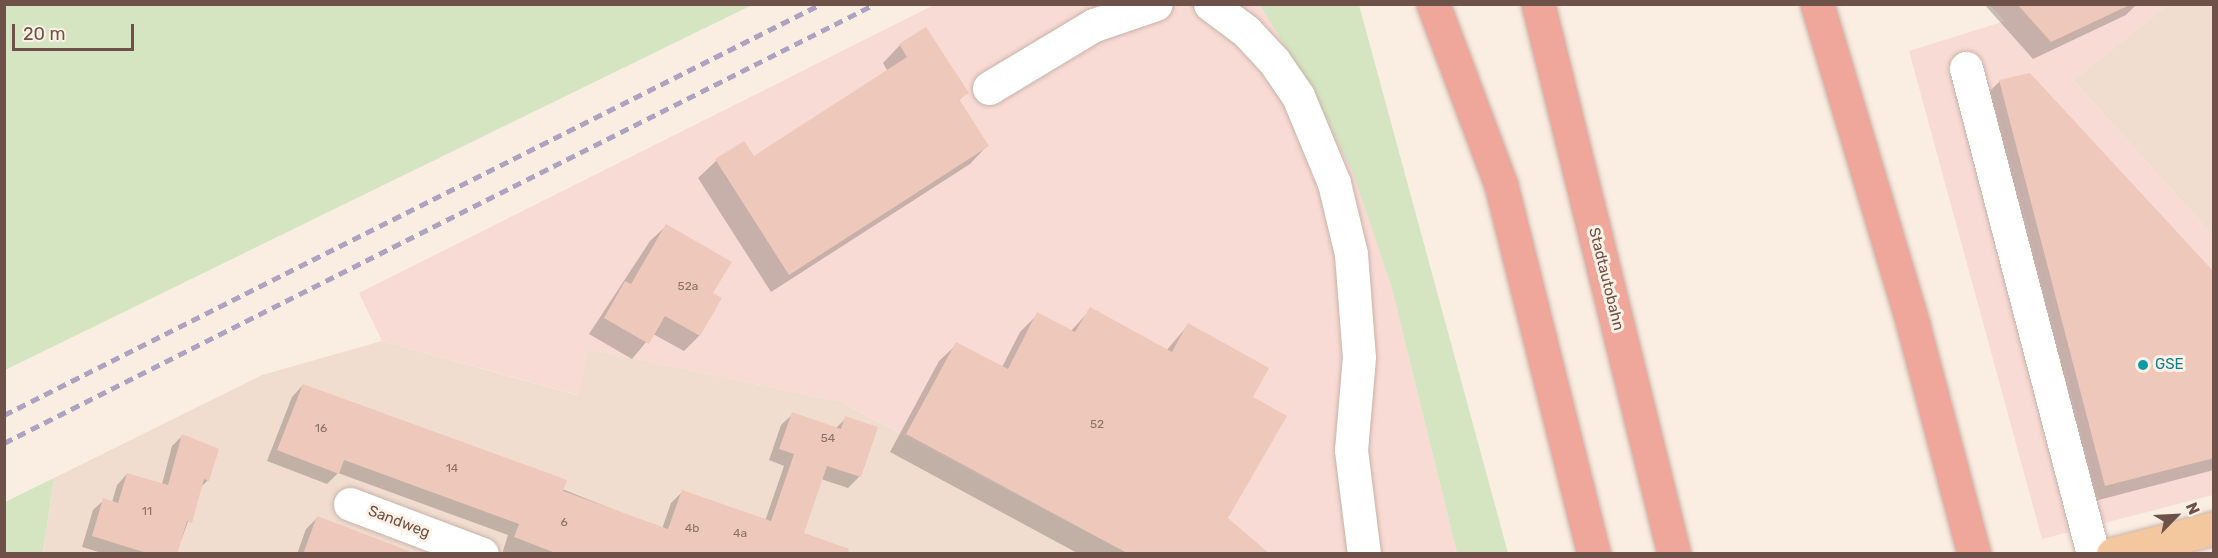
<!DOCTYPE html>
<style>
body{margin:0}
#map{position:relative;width:2218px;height:558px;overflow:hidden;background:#faede1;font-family:Rubik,sans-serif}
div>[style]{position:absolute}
.residential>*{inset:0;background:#f1ddd0}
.commercial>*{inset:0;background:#f9dbd5}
.green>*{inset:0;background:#d5e5c1}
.shadow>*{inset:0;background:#0003}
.building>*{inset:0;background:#edc8bb}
.roads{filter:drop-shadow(0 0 2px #c9b3a9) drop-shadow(0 0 2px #c9b3a9)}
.minor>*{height:33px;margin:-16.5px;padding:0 16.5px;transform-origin:16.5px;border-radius:16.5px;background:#fff}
.major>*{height:33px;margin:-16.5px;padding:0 16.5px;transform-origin:16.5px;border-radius:16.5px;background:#f4c89e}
.highway>*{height:33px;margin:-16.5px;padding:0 16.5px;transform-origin:16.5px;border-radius:16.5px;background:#efa79c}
.rail>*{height:4.5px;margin-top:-2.25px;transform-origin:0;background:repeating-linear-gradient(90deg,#aea2c1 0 9px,transparent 0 15px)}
.dots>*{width:16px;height:16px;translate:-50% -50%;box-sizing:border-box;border:3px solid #fdf1e6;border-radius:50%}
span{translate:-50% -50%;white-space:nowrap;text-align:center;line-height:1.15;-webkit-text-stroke:6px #fdf1e6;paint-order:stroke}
.number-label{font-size:12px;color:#8e7066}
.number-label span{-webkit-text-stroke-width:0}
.street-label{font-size:15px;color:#6e524a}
.culture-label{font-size:15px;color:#0d838f}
.left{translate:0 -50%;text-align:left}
.frame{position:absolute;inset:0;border:6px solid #6e524a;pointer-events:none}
.north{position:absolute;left:2146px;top:486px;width:60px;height:60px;-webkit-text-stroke:4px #fdf1e6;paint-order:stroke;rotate:66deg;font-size:16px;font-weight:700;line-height:24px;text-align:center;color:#6e524a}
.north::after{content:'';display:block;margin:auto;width:21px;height:27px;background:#6e524a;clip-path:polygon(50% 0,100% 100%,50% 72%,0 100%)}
.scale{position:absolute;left:12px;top:24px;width:122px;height:27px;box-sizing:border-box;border:3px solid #6e524a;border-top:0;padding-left:8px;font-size:18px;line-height:21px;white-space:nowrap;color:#6e524a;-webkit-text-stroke:4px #fdf1e6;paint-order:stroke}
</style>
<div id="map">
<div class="residential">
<div style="clip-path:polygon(2167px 5px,2213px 5px,2213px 236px,2073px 80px)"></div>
<div style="clip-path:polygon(382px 341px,577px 395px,588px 349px,841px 402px,1129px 554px,43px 554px,54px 478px,262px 375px)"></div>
</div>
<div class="commercial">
<div style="clip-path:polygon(934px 5px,1301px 5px,1391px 285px,1457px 553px,1129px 553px,841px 402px,588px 349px,578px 395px,382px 341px,359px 293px)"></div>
<div style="clip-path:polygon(1990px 5px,2167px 5px,2073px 80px,2213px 236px,2213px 495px,2042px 539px,1909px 51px,2005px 21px)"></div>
</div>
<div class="green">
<div style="clip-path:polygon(5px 4px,752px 4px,752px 5px,5px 370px)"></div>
<div style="clip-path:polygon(1260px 5px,1359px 5px,1508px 553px,1457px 553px,1391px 285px,1353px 173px,1313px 92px)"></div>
<div style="clip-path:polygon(54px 478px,43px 553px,5px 553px,5px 502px)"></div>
</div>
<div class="shadow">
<div style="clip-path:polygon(1984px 4px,2137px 4px,2126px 15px,2033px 59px)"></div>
<div style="clip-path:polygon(900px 45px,967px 92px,958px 101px,987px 146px,970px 164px,771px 292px,698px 178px,716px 161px,744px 143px,753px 158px,888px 72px,883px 63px)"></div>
<div style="clip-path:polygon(2000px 81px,2214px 274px,2214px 470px,2087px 503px,1982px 99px)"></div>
<div style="clip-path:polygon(666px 226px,711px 293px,720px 299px,699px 336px,684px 351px,653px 334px,632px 359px,589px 334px,650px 241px)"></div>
<div style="clip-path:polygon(1091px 309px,1166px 351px,1188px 325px,1251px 398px,1226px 518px,1243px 554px,1079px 554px,890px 452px,939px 361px,957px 344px,1002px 367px,1020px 332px,1038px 314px,1070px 332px)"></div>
<div style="clip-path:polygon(303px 385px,662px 529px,671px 503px,682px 492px,765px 521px,784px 466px,769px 460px,781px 425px,793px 414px,835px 429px,846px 418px,876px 428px,859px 477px,848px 488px,821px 479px,795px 554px,502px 554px,508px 535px,338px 473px,327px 484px,267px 461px,292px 397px)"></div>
<div style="clip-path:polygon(182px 436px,208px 480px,201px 487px,176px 554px,105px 554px,82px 547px,93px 510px,104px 500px,112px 502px,117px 485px,127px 474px,162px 484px,172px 446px)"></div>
<div style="clip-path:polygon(318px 517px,413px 554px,297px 554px,306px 529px)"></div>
</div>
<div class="building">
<div style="clip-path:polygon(2017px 4px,2132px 4px,2051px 42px)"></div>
<div style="clip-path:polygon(926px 27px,969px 93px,959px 99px,989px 146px,789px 275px,715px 159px,744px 141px,754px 156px,907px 57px,899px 44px)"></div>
<div style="clip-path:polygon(2030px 73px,2214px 272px,2214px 458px,2105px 486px,1999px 80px)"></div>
<div style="clip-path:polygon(666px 224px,732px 262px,713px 293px,722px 298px,700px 336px,665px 316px,649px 344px,604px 318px,625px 281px,631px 284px)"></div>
<div style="clip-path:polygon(1090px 307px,1172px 352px,1188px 323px,1269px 368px,1253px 397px,1287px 416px,1228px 518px,1270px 554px,1129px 554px,906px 434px,956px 342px,1008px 369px,1037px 312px,1075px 332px)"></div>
<div style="clip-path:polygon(303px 384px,567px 480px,563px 491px,668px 529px,682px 490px,771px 521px,794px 454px,779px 449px,792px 412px,841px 429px,845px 416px,878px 427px,861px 477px,827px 466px,804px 533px,849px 549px,848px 554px,558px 554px,514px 537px,519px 524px,344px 460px,339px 474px,277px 450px)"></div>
<div style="clip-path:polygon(182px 434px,219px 449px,209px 481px,204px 479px,192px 523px,187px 521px,177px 554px,150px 554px,92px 536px,103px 498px,118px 503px,127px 473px,168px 485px)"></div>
<div style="clip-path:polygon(317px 516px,409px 551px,408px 554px,303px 554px)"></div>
</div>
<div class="roads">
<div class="minor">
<div style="left:1210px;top:4px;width:45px;rotate:36.9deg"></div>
<div style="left:1246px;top:31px;width:41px;rotate:47deg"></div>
<div style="left:1274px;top:61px;width:42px;rotate:55.6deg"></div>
<div style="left:1298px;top:96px;width:94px;rotate:67.5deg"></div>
<div style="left:1334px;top:183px;width:73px;rotate:76.5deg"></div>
<div style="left:1351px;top:254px;width:103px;rotate:85.6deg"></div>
<div style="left:1359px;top:357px;width:93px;rotate:94.9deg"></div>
<div style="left:1351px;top:450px;width:105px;rotate:82.9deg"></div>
<div style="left:1966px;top:68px;width:502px;rotate:75.36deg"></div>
<div style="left:989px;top:88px;width:122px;rotate:-31deg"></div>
<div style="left:1094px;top:25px;width:65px;rotate:-18.7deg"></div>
<div style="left:350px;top:504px;width:141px;rotate:20.7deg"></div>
</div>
<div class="major">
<div style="left:2113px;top:554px;width:104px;rotate:-14.4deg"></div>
</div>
<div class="highway">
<div style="left:1433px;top:4px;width:193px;rotate:69.4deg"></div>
<div style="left:1501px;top:185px;width:381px;rotate:75.9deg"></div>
<div style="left:1538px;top:4px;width:567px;rotate:76.11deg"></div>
<div style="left:1817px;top:4px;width:335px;rotate:73.3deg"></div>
<div style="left:1913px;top:325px;width:237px;rotate:75.1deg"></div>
</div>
</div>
<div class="rail">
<div style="left:4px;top:415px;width:915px;rotate:-26.71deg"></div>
<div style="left:4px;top:443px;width:975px;rotate:-26.75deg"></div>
</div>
<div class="dots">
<div style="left:2143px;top:365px;background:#0f9aa8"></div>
</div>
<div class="number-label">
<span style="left:688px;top:287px">52a</span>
<span style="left:1097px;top:425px">52</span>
<span style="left:321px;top:429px">16</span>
<span style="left:828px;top:439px">54</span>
<span style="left:452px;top:469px">14</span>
<span style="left:147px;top:512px">11</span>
<span style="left:564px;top:523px">6</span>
<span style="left:692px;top:529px">4b</span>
<span style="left:740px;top:534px">4a</span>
</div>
<div class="street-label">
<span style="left:1606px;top:279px;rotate:76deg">Stadtautobahn</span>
<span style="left:399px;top:522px;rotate:21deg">Sandweg</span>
</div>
<div class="culture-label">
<span class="left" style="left:2155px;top:365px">GSE</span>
</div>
<div class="frame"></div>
<div class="north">N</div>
<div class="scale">20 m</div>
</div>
